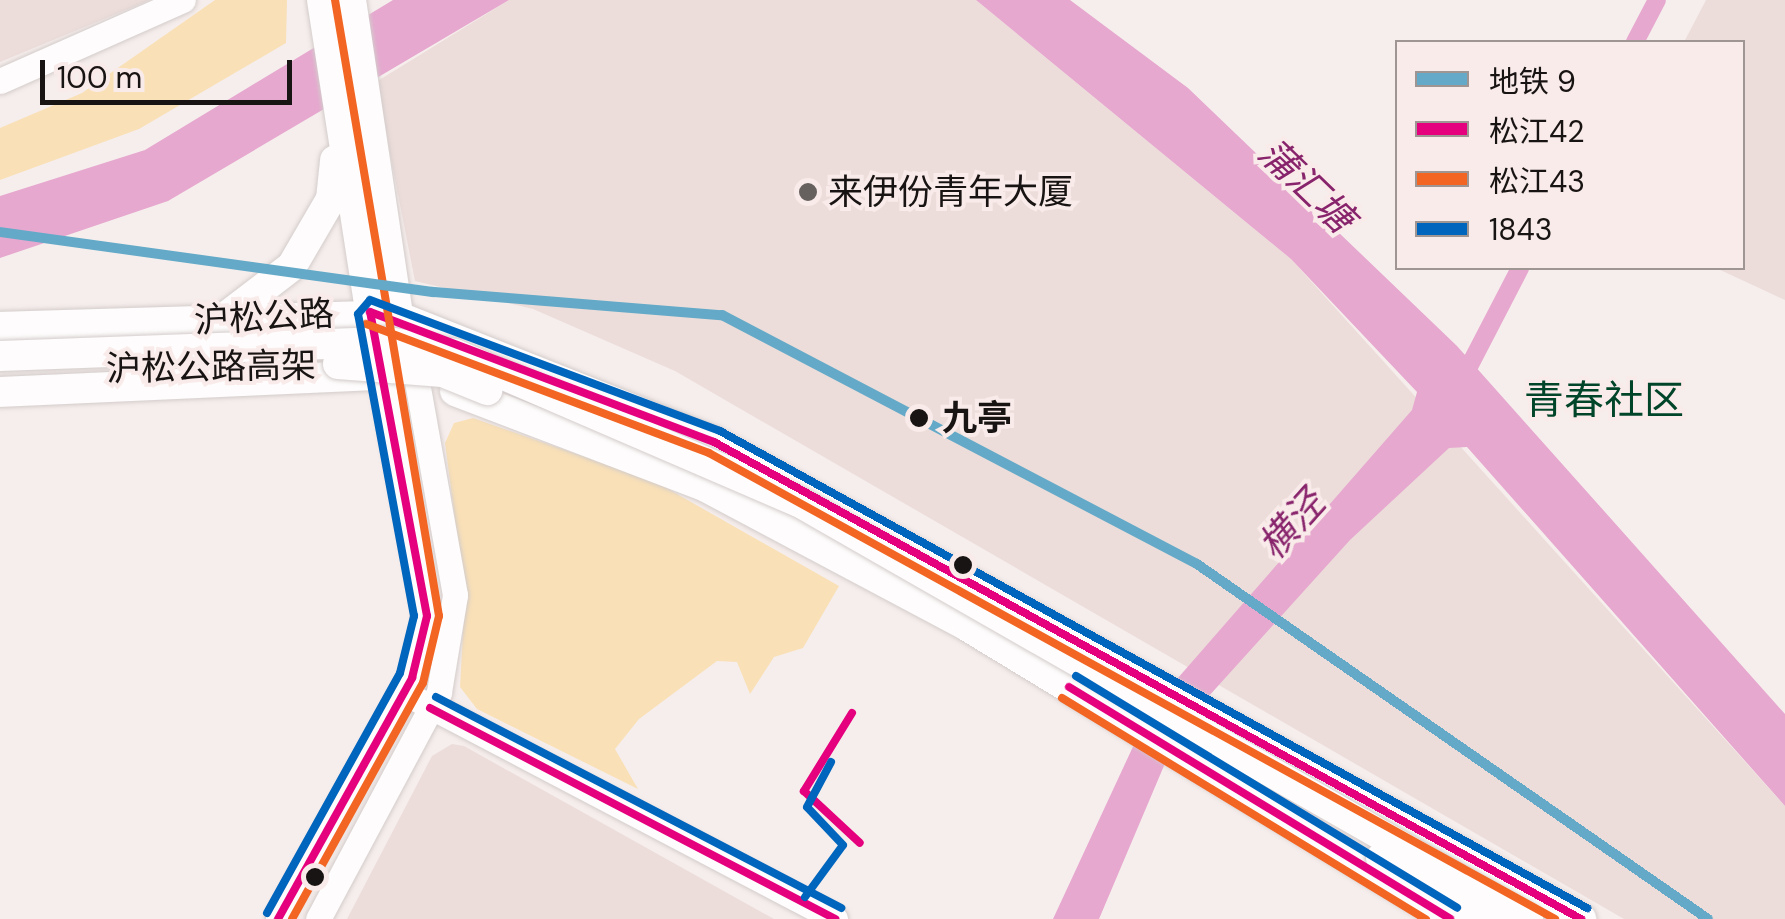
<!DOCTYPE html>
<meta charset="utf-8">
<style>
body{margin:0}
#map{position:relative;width:1785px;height:919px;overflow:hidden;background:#f6eeec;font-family:"DM Sans","Noto Sans SC",sans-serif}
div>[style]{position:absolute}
.built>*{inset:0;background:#ecddda}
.green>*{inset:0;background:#f9e0b7}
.water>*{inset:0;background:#e6a8cf}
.canal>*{height:18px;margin:-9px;padding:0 9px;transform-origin:9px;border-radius:9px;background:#e6a8cf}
.roads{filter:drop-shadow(0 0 2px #d3cccb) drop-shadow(0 0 2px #d3cccb)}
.minor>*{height:25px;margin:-12.5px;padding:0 12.5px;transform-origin:12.5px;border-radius:12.5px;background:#fefcfc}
.major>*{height:30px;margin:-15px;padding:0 15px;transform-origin:15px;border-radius:15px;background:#fefcfc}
.bridges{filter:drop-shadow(0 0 2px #d3cccb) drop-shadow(0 0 2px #d3cccb)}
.major-bridge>*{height:30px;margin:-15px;padding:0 15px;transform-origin:15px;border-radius:15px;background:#fefcfc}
.bus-1>*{height:8px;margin:-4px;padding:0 4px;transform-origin:4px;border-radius:4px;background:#e5007d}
.bus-2>*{height:8px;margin:-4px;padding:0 4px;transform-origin:4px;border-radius:4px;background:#f26522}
.bus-3>*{height:8px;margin:-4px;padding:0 4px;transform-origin:4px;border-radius:4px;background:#0065bd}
.metro-1>*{height:10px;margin:-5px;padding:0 5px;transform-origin:5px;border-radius:5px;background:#64aac8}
.dots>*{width:28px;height:28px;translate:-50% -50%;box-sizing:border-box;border:5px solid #f9ebe9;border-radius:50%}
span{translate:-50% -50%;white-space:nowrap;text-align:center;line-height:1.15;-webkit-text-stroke:8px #f9ebe9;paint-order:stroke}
.poi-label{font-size:35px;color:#181413}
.left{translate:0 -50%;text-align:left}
.street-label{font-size:35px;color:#181413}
.stop-label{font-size:35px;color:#181413;font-weight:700}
.water-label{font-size:38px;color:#88246c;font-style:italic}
.quarter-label{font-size:40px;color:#004529}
.legend{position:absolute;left:1395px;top:40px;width:350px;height:230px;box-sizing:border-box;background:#f9ebe9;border:2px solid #9f9593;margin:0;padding:12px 18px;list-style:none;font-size:30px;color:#181413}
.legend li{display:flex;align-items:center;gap:20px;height:50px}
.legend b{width:50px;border:2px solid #9f9593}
.scale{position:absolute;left:40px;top:60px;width:252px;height:45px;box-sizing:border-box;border:5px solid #181413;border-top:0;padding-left:12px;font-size:30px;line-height:35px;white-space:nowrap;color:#181413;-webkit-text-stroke:8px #f9ebe9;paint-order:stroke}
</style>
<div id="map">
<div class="built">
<div style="clip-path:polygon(0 0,150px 0,0 62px)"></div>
<div style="clip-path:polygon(509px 0,976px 0,1291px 259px,1785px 806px,1785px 919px,1624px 919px,675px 371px,533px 309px,415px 281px,376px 82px)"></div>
<div style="clip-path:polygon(1706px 0,1785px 0,1785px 300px,1716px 268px,1742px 268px,1742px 42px,1684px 42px)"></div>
<div style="clip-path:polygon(452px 744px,464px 746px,774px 919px,347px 919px,432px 756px)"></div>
</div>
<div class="green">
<div style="clip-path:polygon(215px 0,287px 0,286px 43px,139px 129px,0 180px,0 128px,82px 93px)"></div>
<div style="clip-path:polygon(473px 418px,654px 481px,839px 586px,803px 648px,774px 657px,750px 694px,737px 662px,717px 661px,639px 719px,615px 749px,638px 789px,477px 709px,460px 687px,465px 596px,445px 443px,454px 423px)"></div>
</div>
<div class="water">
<div style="clip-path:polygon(393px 0,509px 0,168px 201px,0 258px,0 196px,145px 150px)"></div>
<div style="clip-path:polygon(976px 0,1070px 0,1188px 88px,1457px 346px,1785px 714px,1785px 806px,1467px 447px,1449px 448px,1350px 540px,1180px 728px,1099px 919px,1053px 919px,1150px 710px,1412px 410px,1417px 392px,1291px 259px)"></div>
</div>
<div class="canal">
<div style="left:1635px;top:42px;width:47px;rotate:-62.4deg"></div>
<div style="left:1461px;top:382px;width:128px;rotate:-62.6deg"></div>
</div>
<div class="roads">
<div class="minor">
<div style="left:0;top:81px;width:200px;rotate:-23.9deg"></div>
<div style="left:418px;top:700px;width:471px;rotate:27.7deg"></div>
<div style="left:278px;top:919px;width:276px;rotate:-60.9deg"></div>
<div style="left:412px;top:678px;width:64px;rotate:-76.4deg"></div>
<div style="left:427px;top:616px;width:245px;rotate:-100.8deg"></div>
<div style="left:318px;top:919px;width:257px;rotate:-61.9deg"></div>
<div style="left:439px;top:692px;width:98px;rotate:-80.6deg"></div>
<div style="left:455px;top:595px;width:221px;rotate:-100.1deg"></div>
</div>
<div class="major">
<div style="left:322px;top:0;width:332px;rotate:81.2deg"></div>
<div style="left:351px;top:0;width:337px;rotate:81.5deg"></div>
<div style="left:223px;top:319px;width:87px;rotate:-37.5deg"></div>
<div style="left:292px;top:266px;width:78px;rotate:-59.8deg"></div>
<div style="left:331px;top:199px;width:39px;rotate:-84deg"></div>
<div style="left:0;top:327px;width:394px;rotate:-1.7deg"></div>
<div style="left:394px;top:315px;width:344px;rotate:21.6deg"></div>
<div style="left:714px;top:442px;width:990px;rotate:28.82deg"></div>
<div style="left:455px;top:391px;width:269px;rotate:20.9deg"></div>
<div style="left:706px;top:487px;width:296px;rotate:28deg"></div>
<div style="left:967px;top:626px;width:565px;rotate:31.24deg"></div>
<div style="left:0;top:392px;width:372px;rotate:-2.6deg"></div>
</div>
</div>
<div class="bridges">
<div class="major-bridge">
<div style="left:0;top:356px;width:389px;rotate:-2.1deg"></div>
<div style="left:389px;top:342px;width:67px;rotate:10.3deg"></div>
<div style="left:455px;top:354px;width:374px;rotate:23.3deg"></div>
<div style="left:799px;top:502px;width:840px;rotate:29.77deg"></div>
<div style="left:338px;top:364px;width:105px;rotate:4.4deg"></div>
<div style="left:443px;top:372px;width:48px;rotate:22.2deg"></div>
<div style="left:1381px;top:858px;width:121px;rotate:30.4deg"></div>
</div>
</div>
<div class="bus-1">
<div style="left:1069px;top:687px;width:446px;rotate:31.3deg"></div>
<div style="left:430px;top:708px;width:457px;rotate:27.5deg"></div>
<div style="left:852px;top:713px;width:92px;rotate:121.6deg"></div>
<div style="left:804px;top:791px;width:76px;rotate:42.9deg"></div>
<div style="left:278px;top:919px;width:276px;rotate:-60.9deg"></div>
<div style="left:412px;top:678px;width:64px;rotate:-76.4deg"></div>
<div style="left:427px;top:616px;width:309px;rotate:-100.6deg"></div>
<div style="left:370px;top:312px;width:368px;rotate:20.7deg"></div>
<div style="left:714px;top:442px;width:990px;rotate:28.82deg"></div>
</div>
<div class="bus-2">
<div style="left:366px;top:324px;width:366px;rotate:20.6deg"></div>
<div style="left:709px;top:453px;width:966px;rotate:28.85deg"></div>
<div style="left:1062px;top:698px;width:426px;rotate:31.3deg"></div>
<div style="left:292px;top:919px;width:270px;rotate:-61deg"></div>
<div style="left:423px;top:683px;width:69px;rotate:-76.6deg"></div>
<div style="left:439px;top:616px;width:625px;rotate:-99.58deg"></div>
</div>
<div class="bus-3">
<div style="left:1076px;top:676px;width:446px;rotate:31.3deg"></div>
<div style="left:436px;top:697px;width:457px;rotate:27.5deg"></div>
<div style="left:805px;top:897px;width:64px;rotate:-53.8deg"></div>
<div style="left:843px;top:845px;width:52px;rotate:-133.5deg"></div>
<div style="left:807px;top:807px;width:51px;rotate:-61.9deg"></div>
<div style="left:267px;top:913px;width:274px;rotate:-61deg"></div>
<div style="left:400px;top:673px;width:59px;rotate:-76.2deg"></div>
<div style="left:414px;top:616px;width:307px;rotate:-100.5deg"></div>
<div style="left:358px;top:314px;width:18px;rotate:-49deg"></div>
<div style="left:370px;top:300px;width:374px;rotate:20.5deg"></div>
<div style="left:720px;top:431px;width:990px;rotate:28.82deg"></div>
</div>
<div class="metro-1">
<div style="left:0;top:232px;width:437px;rotate:7.9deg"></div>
<div style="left:433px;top:292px;width:290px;rotate:4.6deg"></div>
<div style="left:722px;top:315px;width:536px;rotate:27.66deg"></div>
<div style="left:1197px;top:564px;width:622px;rotate:34.79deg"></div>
</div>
<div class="dots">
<div style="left:808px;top:192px;background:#66605f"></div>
<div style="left:919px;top:418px;background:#181413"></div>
<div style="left:963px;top:565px;background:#181413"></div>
<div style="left:315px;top:877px;background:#181413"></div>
</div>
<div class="poi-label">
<span class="left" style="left:828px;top:192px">来伊份青年大厦</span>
</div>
<div class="street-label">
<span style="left:264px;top:317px;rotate:-3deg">沪松公路</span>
<span style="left:211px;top:367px;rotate:-1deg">沪松公路高架</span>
</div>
<div class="stop-label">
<span class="left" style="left:942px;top:418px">九亭</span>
</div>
<div class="water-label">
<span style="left:1306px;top:186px;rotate:44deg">蒲汇塘</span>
<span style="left:1292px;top:525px;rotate:-48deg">横泾</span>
</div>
<div class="quarter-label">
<span style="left:1604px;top:400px">青春社区</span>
</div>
<ul class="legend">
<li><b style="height:12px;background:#64aac8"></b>地铁 9</li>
<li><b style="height:12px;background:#e5007d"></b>松江42</li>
<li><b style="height:12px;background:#f26522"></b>松江43</li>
<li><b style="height:12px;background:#0065bd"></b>1843</li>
</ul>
<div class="scale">100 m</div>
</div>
